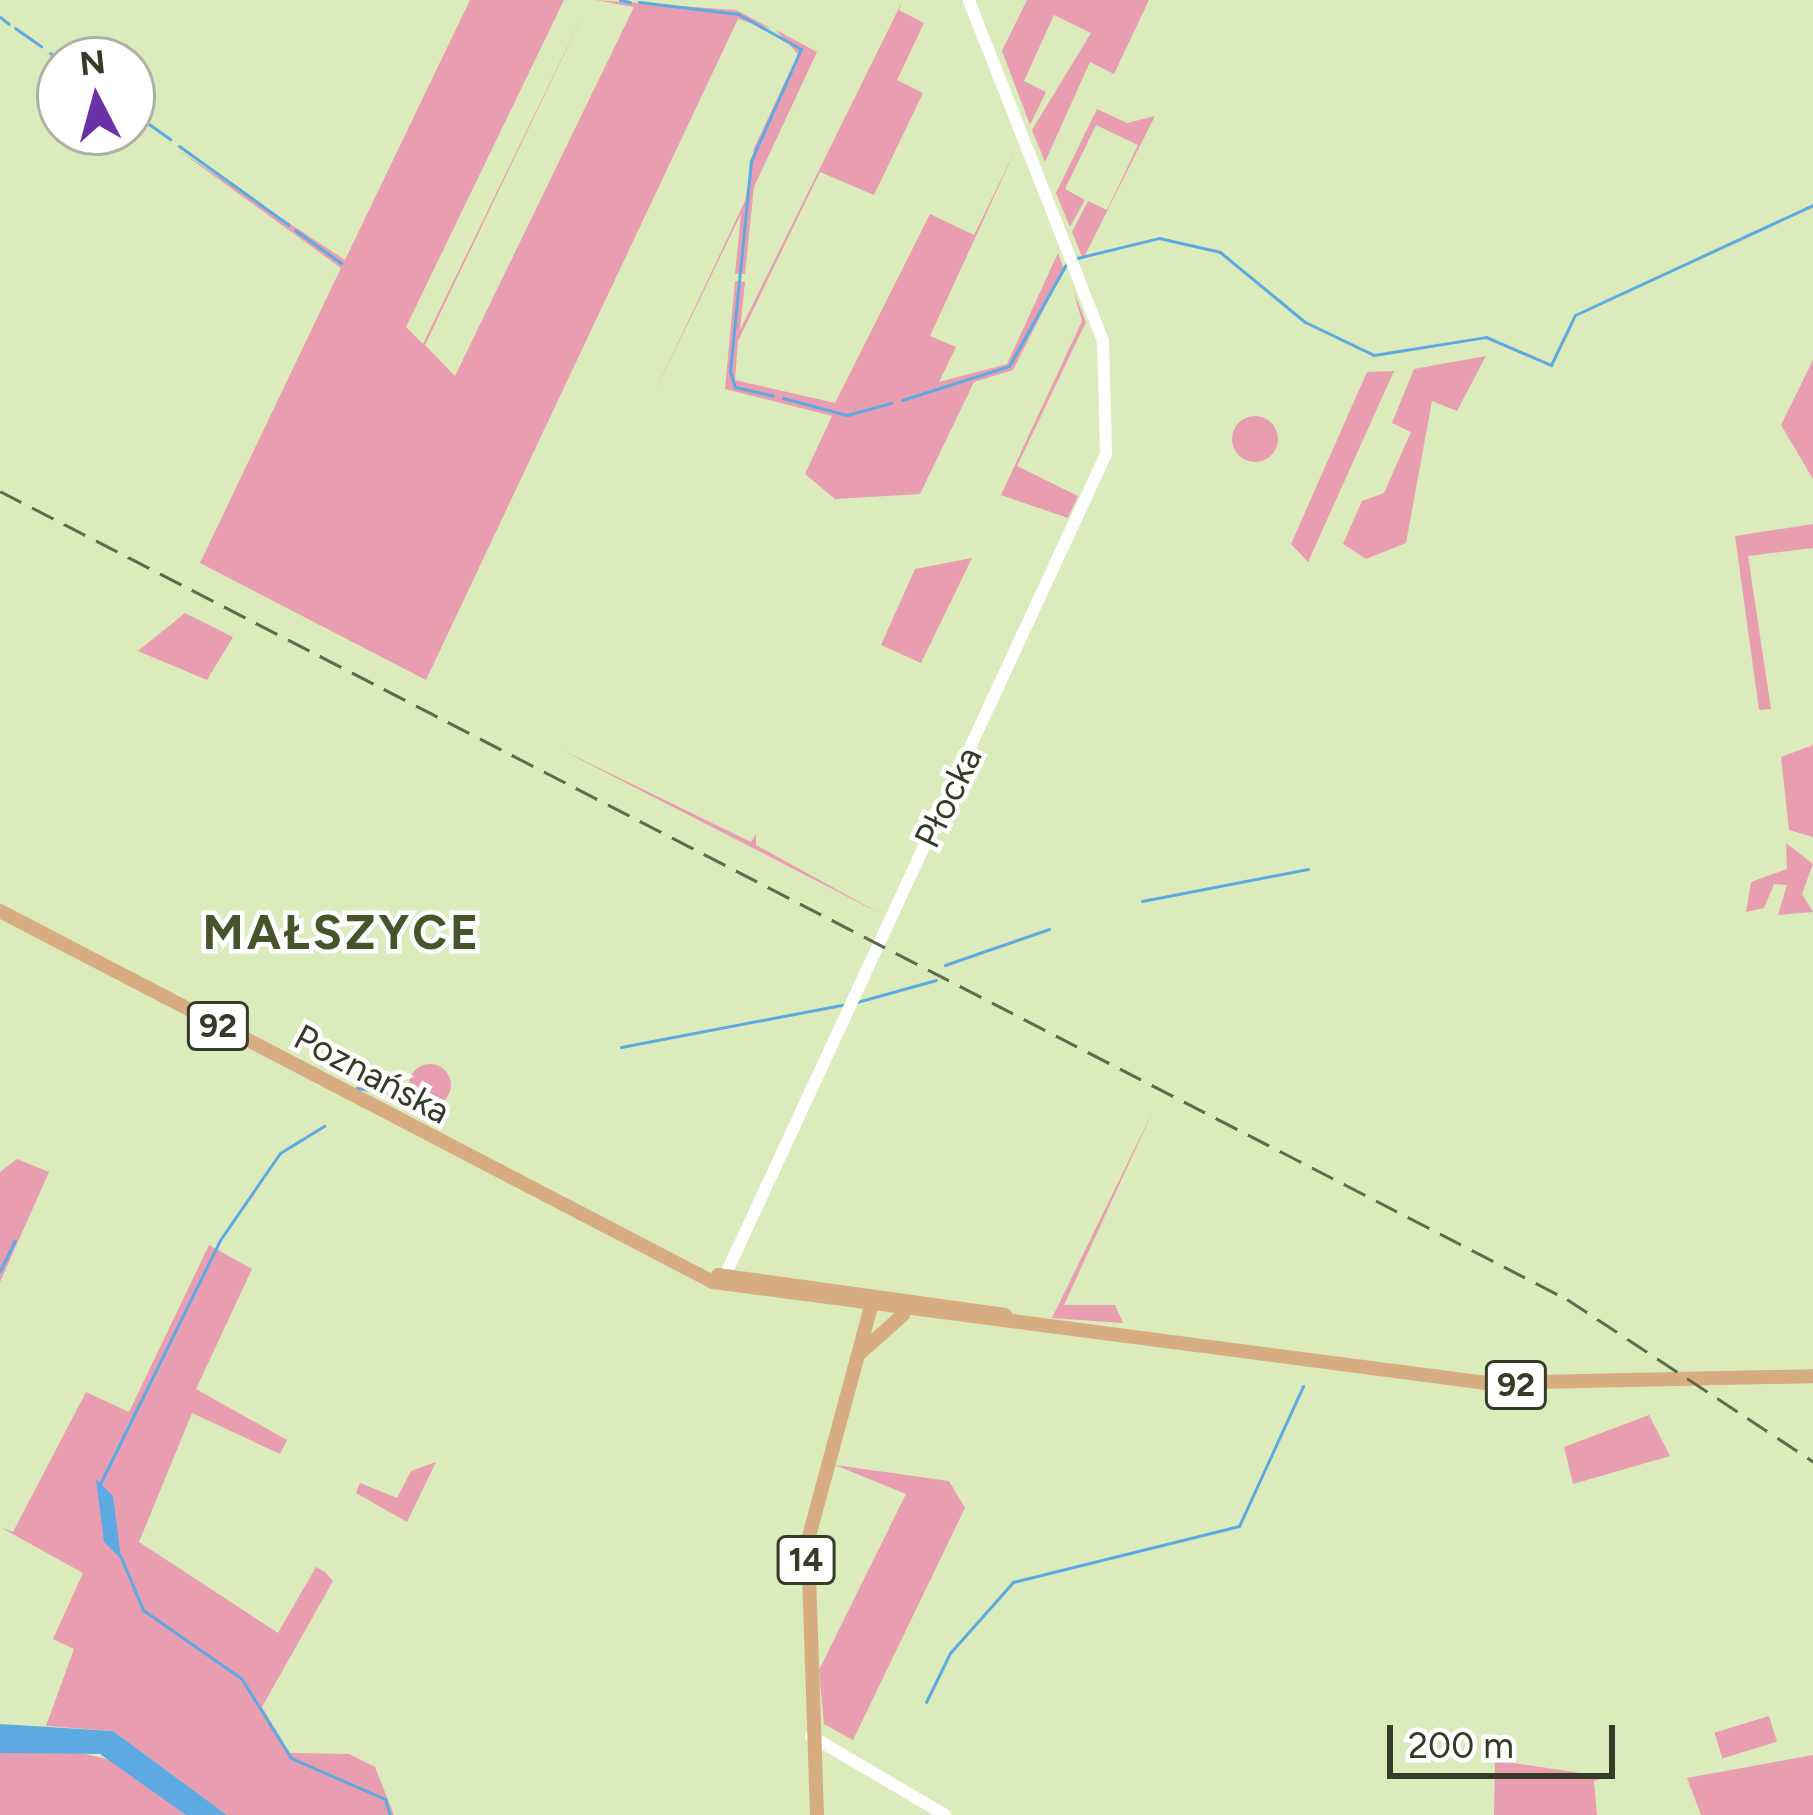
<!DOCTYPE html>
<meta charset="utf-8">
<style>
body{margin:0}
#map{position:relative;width:1813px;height:1815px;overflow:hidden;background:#dcebbc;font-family:Figtree,sans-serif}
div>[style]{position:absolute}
.green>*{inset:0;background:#e89db0;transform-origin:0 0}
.round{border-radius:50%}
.water>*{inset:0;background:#5daae2}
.stream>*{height:3px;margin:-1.5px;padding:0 1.5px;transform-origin:1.5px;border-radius:1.5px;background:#5daae2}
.secondary>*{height:12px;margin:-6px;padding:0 6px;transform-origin:6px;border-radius:6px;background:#fff}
.primary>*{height:14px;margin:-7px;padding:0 7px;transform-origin:7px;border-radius:7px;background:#d7ac80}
.rail>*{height:3px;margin-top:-1.5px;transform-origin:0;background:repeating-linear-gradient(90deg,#61694f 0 24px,transparent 0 36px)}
span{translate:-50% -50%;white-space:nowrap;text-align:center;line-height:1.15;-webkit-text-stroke:9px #fff;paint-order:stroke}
.shield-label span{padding:3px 9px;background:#fff;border:3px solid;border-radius:9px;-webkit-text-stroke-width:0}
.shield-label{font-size:33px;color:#363b29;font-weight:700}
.street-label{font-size:36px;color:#363b29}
.district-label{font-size:48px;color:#47532a;font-weight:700;letter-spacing:3px}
.north{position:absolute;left:36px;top:36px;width:120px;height:120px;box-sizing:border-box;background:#fff;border:3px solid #afb1a9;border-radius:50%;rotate:354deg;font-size:33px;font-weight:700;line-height:48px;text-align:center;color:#363b29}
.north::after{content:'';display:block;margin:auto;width:42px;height:54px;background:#6b31a7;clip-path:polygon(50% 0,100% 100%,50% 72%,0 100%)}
.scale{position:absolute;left:1387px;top:1725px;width:228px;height:54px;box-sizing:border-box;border:6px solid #363b29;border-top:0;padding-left:15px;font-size:36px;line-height:42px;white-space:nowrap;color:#363b29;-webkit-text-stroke:9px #fff;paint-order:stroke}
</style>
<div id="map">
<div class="green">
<div style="clip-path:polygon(470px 0,564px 0,406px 327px,423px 344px,590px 0,425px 345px,455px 376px,634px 7px,595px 0,736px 10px,772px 29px,738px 19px,426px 680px,200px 563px,341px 268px,177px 149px,345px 260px)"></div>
<div style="clip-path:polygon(903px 0,899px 10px,924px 23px,897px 80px,923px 93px,874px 195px,820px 172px,738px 341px,735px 380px,835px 403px,930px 214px,974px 235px,1016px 149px,930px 336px,956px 347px,939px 382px,1007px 364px,1058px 253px,1064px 270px,1013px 370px,974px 382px,920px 494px,835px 499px,805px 474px,832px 416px,725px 389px,735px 281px,745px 282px,740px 330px)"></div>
<div style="clip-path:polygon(1027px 0,1149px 0,1114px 74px,1090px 62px,1045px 162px,1032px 130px,1091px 33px,1054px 15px,1024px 81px,1046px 92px,1030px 125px,1002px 51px)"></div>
<div style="clip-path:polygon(776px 30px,817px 52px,754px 187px,745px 274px,735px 274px,741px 214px,652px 398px,745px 201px,754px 148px,798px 54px)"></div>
<div style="clip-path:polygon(1097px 109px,1127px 123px,1155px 116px,1083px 259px,1072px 232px,1088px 201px,1107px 210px,1138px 145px,1096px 125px,1065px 189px,1085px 200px,1070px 227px,1056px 193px)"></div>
<div style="clip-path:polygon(1073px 290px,1086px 322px,1017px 466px,1078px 496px,1068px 518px,1001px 495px,1082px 321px)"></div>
<div style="clip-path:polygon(1486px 356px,1457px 411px,1432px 401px,1406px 543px,1366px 559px,1343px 544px,1362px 501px,1384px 493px,1411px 432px,1392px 423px,1414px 369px)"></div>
<div style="clip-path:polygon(1813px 360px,1813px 479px,1781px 425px)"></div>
<div style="clip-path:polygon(1394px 371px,1308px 562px,1291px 544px,1367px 372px)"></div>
<div class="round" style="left:1232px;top:416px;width:46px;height:46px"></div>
<div style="clip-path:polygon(1813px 524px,1813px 548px,1748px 556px,1771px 709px,1759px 710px,1735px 536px)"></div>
<div style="clip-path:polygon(972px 558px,921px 663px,881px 645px,915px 569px)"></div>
<div style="clip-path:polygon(185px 613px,233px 637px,207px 680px,138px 651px)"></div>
<div style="clip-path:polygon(1813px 745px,1813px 837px,1789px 830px,1781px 757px)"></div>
<div style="clip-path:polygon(558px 748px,751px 842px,756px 834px,756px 845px,881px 914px)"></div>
<div style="clip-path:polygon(1786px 843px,1813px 864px,1802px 894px,1813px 912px,1778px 915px,1787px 885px,1774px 884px,1764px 908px,1746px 912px,1751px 882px,1787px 869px)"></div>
<div class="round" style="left:409px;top:1064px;width:42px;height:42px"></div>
<div style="clip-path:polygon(1154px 1109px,1064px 1305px,1115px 1305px,1123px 1323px,1052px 1318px)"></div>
<div style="clip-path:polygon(17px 1159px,49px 1172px,0 1282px,0 1172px)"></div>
<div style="clip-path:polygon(209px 1245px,252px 1269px,196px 1389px,287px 1440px,280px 1454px,192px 1413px,139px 1542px,278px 1633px,316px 1567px,325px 1572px,333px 1581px,262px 1707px,290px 1753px,349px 1754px,375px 1767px,394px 1815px,227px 1815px,113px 1731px,46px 1726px,74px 1649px,53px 1639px,83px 1573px,0 1527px,13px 1532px,86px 1392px,129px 1412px)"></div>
<div style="clip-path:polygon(1649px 1415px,1670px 1456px,1573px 1484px,1564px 1447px)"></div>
<div style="clip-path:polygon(436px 1462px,407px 1522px,356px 1493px,360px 1483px,397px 1498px,411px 1471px)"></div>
<div style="clip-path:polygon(835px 1465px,949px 1481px,965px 1508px,853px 1740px,824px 1724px,819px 1670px,906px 1494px)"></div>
<div style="left:1769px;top:1716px;width:27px;height:57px;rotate:73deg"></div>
<div style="clip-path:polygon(60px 1748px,115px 1761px,186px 1815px,0 1815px,0 1753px)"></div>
<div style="clip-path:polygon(1813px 1755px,1813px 1815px,1701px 1815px,1687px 1778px)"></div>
<div style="clip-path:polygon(1495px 1760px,1607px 1777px,1594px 1781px,1597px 1815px,1494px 1815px)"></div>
</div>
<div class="water">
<div style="clip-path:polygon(96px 1479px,113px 1496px,121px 1559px,104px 1542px)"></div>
<div style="clip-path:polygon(0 1724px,113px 1731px,227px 1815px,186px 1815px,100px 1754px,0 1753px)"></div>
</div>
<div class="stream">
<div style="left:620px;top:0;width:10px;rotate:11deg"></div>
<div style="left:639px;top:2px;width:100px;rotate:6.9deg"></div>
<div style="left:738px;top:14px;width:72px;rotate:29.1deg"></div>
<div style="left:801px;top:49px;width:123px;rotate:114.1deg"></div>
<div style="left:751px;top:161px;width:211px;rotate:95.7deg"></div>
<div style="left:730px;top:371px;width:17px;rotate:73deg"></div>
<div style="left:735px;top:387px;width:39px;rotate:13deg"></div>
<div style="left:0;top:17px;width:11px;rotate:38deg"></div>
<div style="left:15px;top:28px;width:32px;rotate:35deg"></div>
<div style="left:50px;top:53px;width:12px;rotate:35deg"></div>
<div style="left:132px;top:112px;width:47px;rotate:35.4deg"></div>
<div style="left:179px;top:146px;width:135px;rotate:35.7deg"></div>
<div style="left:295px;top:230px;width:57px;rotate:35.7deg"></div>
<div style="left:1077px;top:258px;width:84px;rotate:-13.7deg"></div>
<div style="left:1159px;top:238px;width:63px;rotate:12.9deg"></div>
<div style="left:1220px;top:252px;width:110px;rotate:39.5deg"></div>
<div style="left:1305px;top:322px;width:76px;rotate:25.6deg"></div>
<div style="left:1374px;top:355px;width:113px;rotate:-9.1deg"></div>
<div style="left:1486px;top:337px;width:71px;rotate:23.3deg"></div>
<div style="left:1551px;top:365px;width:55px;rotate:-64.4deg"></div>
<div style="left:1575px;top:315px;width:262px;rotate:-24.8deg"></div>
<div style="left:783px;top:398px;width:66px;rotate:14.9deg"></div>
<div style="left:847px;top:415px;width:46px;rotate:-15.3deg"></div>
<div style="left:902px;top:400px;width:112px;rotate:-17.6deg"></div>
<div style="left:1009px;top:366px;width:120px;rotate:-60.7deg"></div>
<div style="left:1142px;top:901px;width:169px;rotate:-10.9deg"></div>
<div style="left:945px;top:965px;width:110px;rotate:-19.1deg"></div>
<div style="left:857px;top:1002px;width:82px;rotate:-15.6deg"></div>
<div style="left:621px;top:1047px;width:230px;rotate:-10.8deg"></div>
<div style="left:357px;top:1088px;width:30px;rotate:9deg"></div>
<div style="left:0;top:1271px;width:34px;rotate:-64deg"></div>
<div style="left:100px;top:1484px;width:272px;rotate:-63.8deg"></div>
<div style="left:220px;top:1240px;width:106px;rotate:-55.4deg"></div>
<div style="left:280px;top:1153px;width:52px;rotate:-31.5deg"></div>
<div style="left:120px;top:1555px;width:60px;rotate:67.3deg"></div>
<div style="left:143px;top:1610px;width:119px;rotate:34.8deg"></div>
<div style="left:241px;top:1678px;width:94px;rotate:58deg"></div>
<div style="left:291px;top:1758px;width:103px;rotate:23.6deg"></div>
<div style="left:385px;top:1799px;width:17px;rotate:73deg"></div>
<div style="left:926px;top:1702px;width:55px;rotate:-63.9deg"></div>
<div style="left:950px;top:1653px;width:95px;rotate:-48.4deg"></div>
<div style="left:1013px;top:1582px;width:233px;rotate:-13.9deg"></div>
<div style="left:1239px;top:1526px;width:154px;rotate:-65.4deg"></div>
</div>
<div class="secondary">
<div style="left:723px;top:1280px;width:910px;rotate:-65.12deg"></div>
<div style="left:1106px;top:454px;width:113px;rotate:-91.5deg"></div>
<div style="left:1103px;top:341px;width:366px;rotate:-111.5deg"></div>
<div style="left:811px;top:1736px;width:156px;rotate:30.5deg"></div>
</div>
<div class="primary">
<div style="left:0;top:911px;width:804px;rotate:27.49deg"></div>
<div style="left:713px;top:1282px;width:780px;rotate:7.44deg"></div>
<div style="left:1486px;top:1383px;width:327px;rotate:-1.2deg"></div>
<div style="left:718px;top:1275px;width:290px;rotate:7.9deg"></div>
<div style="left:859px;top:1354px;width:59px;rotate:-41.6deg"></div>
<div style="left:817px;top:1815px;width:275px;rotate:-91.9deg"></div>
<div style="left:808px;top:1540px;width:241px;rotate:-74.9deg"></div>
</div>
<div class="rail">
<div style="left:0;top:491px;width:1763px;rotate:27.28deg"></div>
<div style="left:1567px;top:1299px;width:295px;rotate:33.4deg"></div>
</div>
<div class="shield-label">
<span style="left:218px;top:1026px">92</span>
<span style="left:1516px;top:1385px">92</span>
<span style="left:806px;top:1560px">14</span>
</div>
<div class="street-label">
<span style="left:948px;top:797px;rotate:-64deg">Płocka</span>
<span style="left:372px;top:1074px;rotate:28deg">Poznańska</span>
</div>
<div class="district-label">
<span style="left:342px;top:933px">MAŁSZYCE</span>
</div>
<div class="north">N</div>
<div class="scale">200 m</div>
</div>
